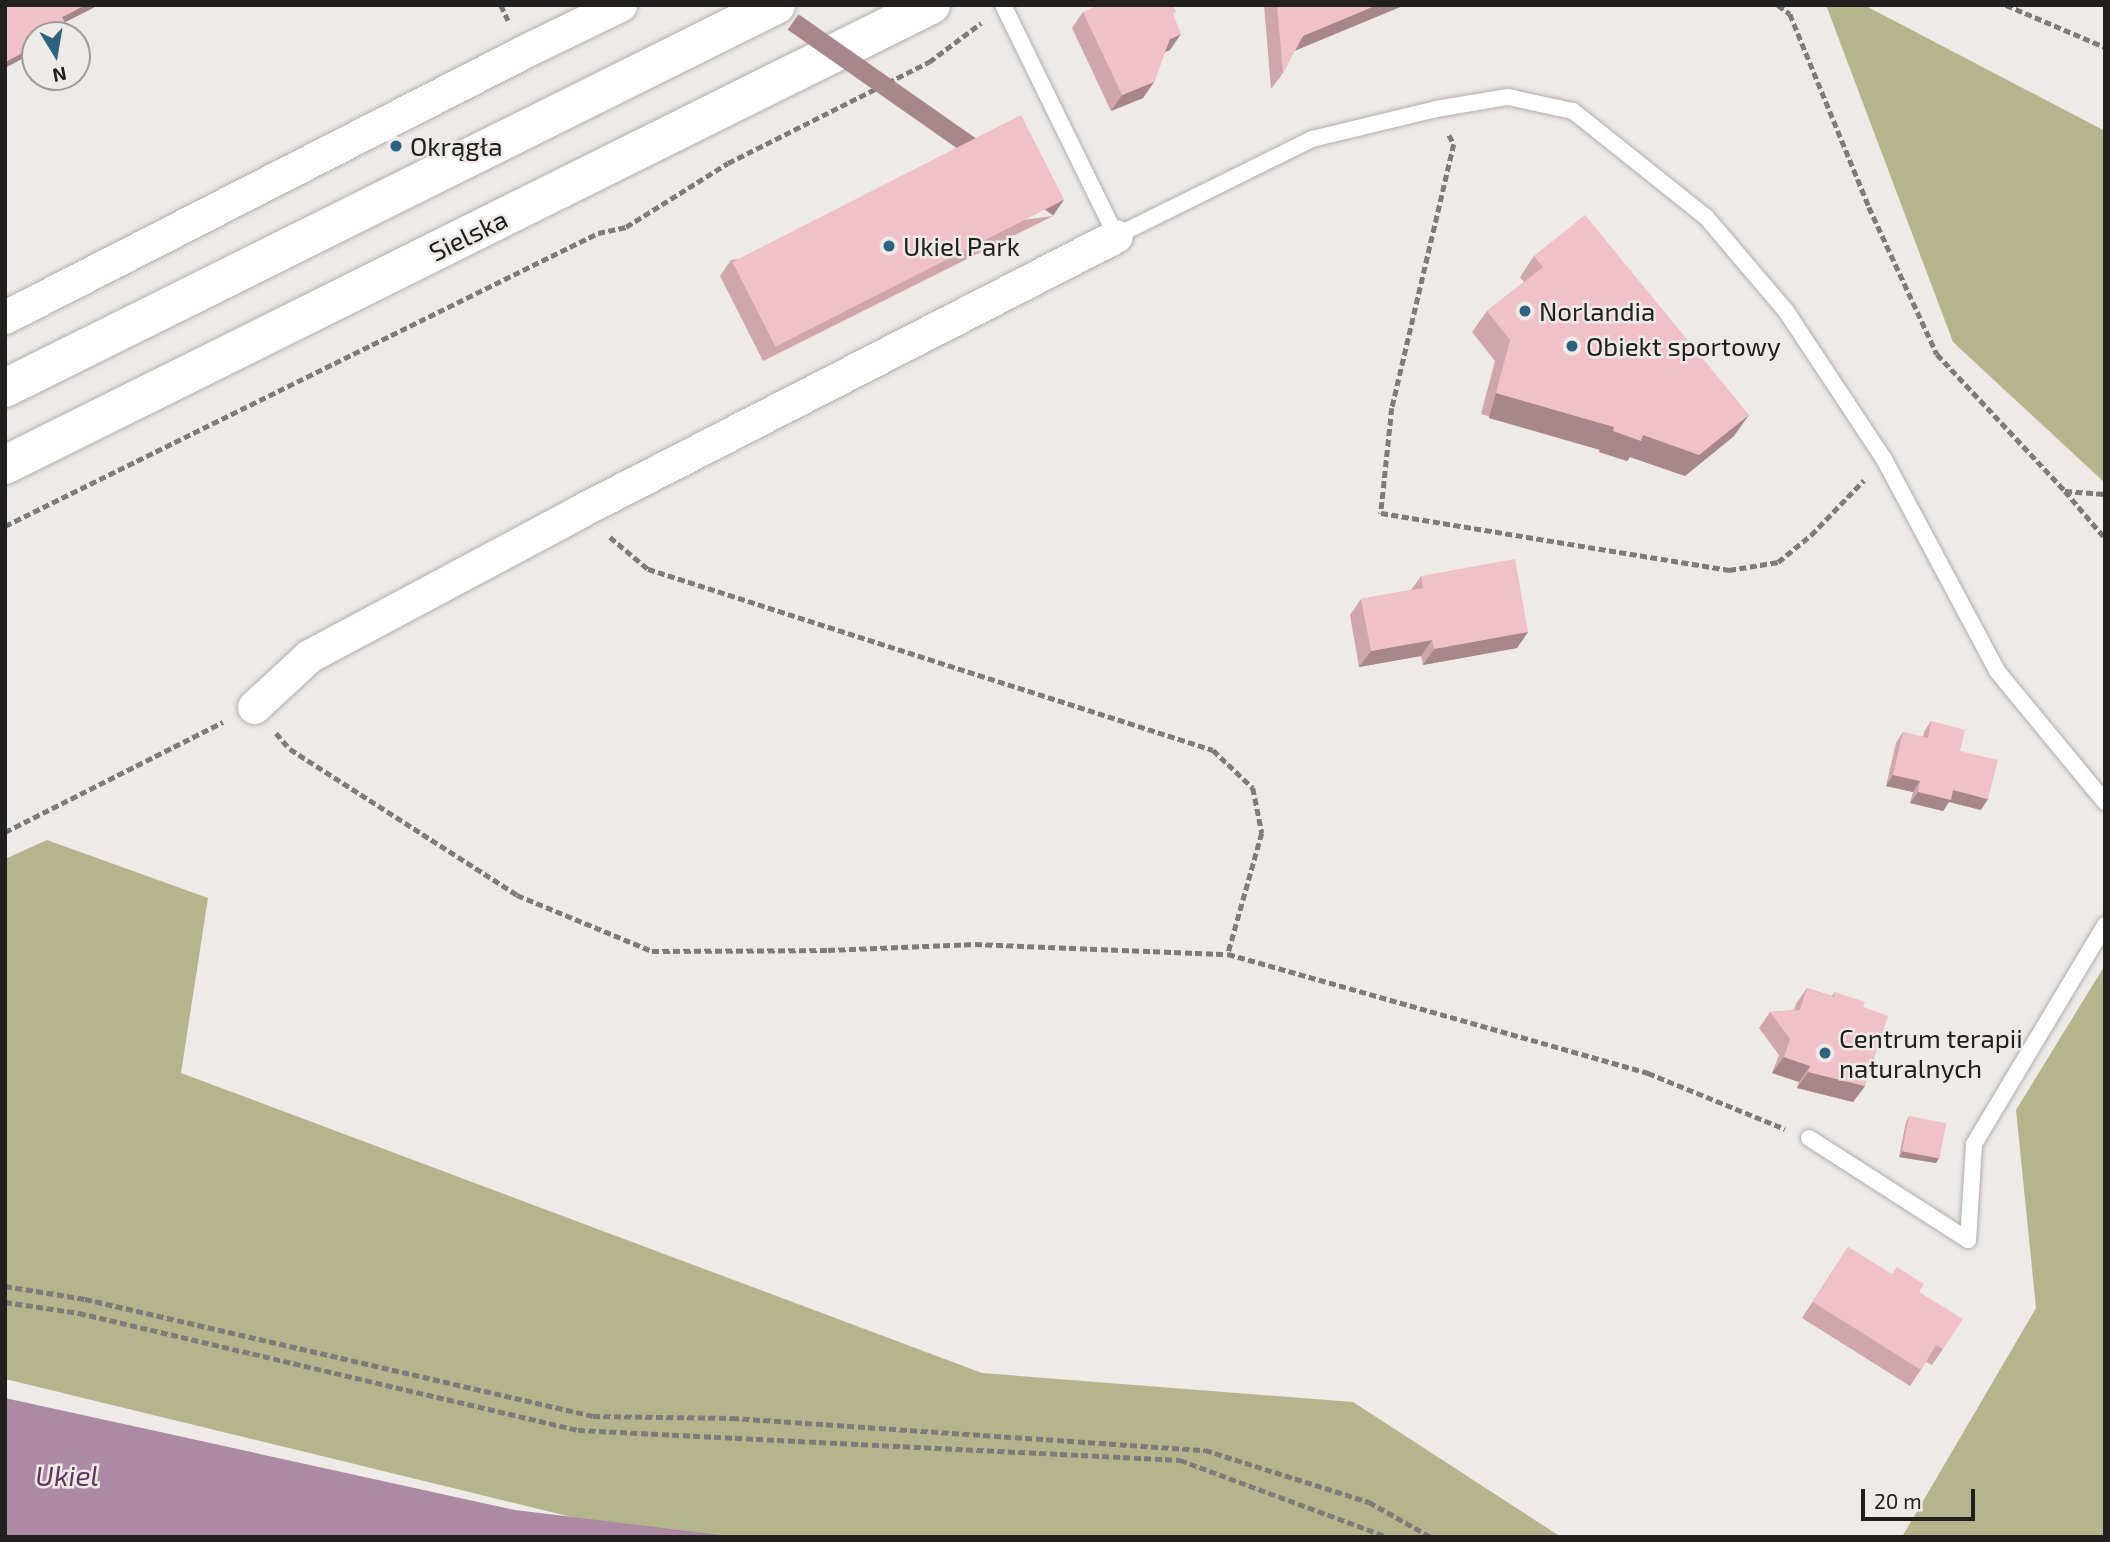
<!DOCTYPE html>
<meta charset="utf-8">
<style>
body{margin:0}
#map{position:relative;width:2110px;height:1542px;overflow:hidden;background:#eeeae8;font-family:"Exo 2",sans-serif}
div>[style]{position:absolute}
.forest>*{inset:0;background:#b5b58d}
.water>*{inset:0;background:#ac8aa4}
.path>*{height:4.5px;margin-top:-2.25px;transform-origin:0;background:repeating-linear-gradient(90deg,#7e7c7b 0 7px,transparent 0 10.5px)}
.roads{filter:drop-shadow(0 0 2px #b2adac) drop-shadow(0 0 2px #b2adac)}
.lane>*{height:16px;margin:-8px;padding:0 8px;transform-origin:8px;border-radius:8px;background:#fff}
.street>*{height:33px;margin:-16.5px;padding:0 16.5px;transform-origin:16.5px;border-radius:16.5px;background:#fff}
.secondary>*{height:38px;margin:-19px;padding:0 19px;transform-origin:19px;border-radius:19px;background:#fff}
.wall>*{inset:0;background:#cea6ac}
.shaded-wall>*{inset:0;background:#a8878c;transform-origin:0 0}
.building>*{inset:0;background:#f0c1c8;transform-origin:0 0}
.dots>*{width:19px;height:19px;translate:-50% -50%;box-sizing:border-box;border:4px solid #eeeae8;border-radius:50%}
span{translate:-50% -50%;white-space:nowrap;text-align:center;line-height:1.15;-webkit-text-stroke:5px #eeeae8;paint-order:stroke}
.poi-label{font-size:26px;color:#21201f}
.left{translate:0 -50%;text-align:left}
.street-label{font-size:26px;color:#21201f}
.water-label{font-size:28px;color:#63355b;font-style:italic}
.frame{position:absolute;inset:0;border:7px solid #21201f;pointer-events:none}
.north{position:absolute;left:21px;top:21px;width:70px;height:70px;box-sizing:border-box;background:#eeeae8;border:2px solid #9c9998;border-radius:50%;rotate:169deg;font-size:19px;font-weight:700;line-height:28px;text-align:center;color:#21201f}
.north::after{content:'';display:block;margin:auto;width:24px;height:32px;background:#2d637e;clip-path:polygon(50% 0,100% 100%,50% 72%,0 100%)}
.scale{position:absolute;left:1861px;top:1489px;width:114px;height:32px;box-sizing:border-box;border:4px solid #21201f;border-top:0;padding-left:9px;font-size:21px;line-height:24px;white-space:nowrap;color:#21201f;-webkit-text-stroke:5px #eeeae8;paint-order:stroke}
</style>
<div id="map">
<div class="forest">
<div style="clip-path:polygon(1826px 5px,1864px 5px,2105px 131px,2105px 483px,1953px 342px)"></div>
<div style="clip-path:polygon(47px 840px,208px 898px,181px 1073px,982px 1373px,1353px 1402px,1561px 1537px,654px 1537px,5px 1379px,5px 859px)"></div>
<div style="clip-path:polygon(2105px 965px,2105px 1537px,1902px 1537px,2036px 1308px,2016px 1110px)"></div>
</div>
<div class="water">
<div style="clip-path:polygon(5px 1398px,515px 1510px,737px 1537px,5px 1537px)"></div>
</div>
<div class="path">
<div style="left:501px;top:5px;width:17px;rotate:65deg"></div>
<div style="left:1778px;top:5px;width:15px;rotate:37deg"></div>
<div style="left:1790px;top:14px;width:209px;rotate:67.7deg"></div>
<div style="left:1869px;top:207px;width:162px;rotate:65.2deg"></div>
<div style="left:1937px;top:354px;width:187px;rotate:46.9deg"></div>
<div style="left:2065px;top:491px;width:62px;rotate:49.6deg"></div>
<div style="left:2006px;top:5px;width:108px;rotate:23deg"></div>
<div style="left:1449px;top:135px;width:10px;rotate:61deg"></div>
<div style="left:1454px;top:144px;width:271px;rotate:103.2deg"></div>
<div style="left:1392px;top:408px;width:106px;rotate:96deg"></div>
<div style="left:1381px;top:513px;width:353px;rotate:9.3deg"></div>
<div style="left:1729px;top:570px;width:50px;rotate:-9.3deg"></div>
<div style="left:1778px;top:562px;width:43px;rotate:-39.3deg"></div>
<div style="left:1811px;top:535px;width:76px;rotate:-46.1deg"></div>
<div style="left:2065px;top:491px;width:40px;rotate:4.3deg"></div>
<div style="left:5px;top:526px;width:661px;rotate:-26.29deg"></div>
<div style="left:598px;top:233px;width:29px;rotate:-12deg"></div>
<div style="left:626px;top:227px;width:120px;rotate:-32.1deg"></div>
<div style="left:728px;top:163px;width:225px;rotate:-26.7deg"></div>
<div style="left:929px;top:62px;width:65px;rotate:-36.9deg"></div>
<div style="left:610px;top:537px;width:50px;rotate:40.1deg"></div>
<div style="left:648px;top:569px;width:593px;rotate:17.76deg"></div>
<div style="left:1213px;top:750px;width:55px;rotate:43.5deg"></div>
<div style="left:1253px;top:788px;width:46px;rotate:78.7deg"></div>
<div style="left:1262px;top:833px;width:126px;rotate:105.7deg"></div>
<div style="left:276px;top:733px;width:21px;rotate:49deg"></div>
<div style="left:290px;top:749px;width:270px;rotate:32.7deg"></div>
<div style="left:517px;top:895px;width:146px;rotate:22.5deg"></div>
<div style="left:652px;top:951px;width:176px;rotate:-0.3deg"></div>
<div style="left:828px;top:950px;width:147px;rotate:-2.3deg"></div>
<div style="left:975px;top:944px;width:253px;rotate:2.3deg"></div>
<div style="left:1228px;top:954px;width:437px;rotate:15.8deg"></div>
<div style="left:1648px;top:1073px;width:148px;rotate:22.2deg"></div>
<div style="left:5px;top:832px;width:244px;rotate:-26.8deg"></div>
<div style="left:5px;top:1286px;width:81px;rotate:9.2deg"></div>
<div style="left:85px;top:1299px;width:521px;rotate:12.97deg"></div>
<div style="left:593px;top:1416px;width:139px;rotate:0.8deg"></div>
<div style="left:732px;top:1418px;width:474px;rotate:3.9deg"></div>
<div style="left:1205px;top:1450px;width:172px;rotate:17.6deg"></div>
<div style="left:1369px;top:1502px;width:71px;rotate:29.4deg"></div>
<div style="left:5px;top:1302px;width:75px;rotate:8.5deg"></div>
<div style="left:79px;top:1313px;width:513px;rotate:13.2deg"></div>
<div style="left:578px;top:1430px;width:603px;rotate:2.85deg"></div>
<div style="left:1180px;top:1460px;width:222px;rotate:20.3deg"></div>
</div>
<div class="roads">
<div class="lane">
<div style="left:1003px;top:5px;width:257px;rotate:63.9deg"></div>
<div style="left:1116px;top:236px;width:219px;rotate:-26.3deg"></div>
<div style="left:1312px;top:139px;width:128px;rotate:-13.6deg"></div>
<div style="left:1436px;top:109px;width:73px;rotate:-9.5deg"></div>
<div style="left:1508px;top:97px;width:66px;rotate:12.2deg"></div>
<div style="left:1573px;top:111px;width:170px;rotate:38.6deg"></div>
<div style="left:1706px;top:217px;width:123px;rotate:49.6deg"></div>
<div style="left:1786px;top:311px;width:178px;rotate:56.5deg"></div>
<div style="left:1884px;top:459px;width:240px;rotate:61.9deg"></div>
<div style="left:1997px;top:671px;width:170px;rotate:50.5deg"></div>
<div style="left:1809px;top:1138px;width:189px;rotate:32.7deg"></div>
<div style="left:1968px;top:1240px;width:96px;rotate:-86.4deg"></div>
<div style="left:1974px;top:1144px;width:255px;rotate:-59.1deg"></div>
</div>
<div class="street">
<div style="left:5px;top:317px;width:582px;rotate:-27.09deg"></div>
<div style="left:523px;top:52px;width:108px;rotate:-25.9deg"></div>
<div style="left:254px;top:707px;width:75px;rotate:-42.8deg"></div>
<div style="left:309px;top:656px;width:307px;rotate:-28.1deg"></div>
<div style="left:580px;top:511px;width:602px;rotate:-27.16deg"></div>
</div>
<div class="secondary">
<div style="left:5px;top:388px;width:861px;rotate:-26.42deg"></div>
<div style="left:5px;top:465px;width:1034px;rotate:-26.42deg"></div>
</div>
</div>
<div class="wall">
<div style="clip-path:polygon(1264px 5px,1405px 5px,1295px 50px,1283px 73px,1271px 89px)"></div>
<div style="clip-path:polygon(1083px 12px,1174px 16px,1170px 50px,1165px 52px,1154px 82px,1143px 98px,1111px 111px,1072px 28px)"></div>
<div style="clip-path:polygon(1053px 216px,763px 361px,720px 276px,731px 260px)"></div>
<div style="clip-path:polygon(1534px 256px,1734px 436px,1685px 476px,1630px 457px,1627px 461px,1599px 452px,1600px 448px,1481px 414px,1495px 361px,1472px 332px,1487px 311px,1524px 282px,1520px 277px)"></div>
<div style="clip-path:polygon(1421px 576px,1528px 632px,1517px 648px,1423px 665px,1421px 656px,1359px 667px,1350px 615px,1361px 599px,1411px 590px)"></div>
<div style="clip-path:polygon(1931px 721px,1960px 751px,1981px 810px,1949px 802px,1943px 811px,1910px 803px,1913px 792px,1886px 786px,1896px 743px,1903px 732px,1923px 737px,1924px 732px)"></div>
<div style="clip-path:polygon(1807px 988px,1832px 996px,1835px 992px,1863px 1007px,1865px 1086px,1853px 1102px,1797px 1088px,1799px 1082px,1772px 1073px,1779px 1055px,1759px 1028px,1770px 1012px,1794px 1010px,1796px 1004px)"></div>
<div style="clip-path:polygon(1909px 1116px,1936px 1163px,1899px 1157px,1906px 1122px)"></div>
<div style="clip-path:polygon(1848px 1247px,1919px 1292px,1943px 1349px,1932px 1365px,1926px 1362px,1910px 1386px,1802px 1318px)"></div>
</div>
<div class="shaded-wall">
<div style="clip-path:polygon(85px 5px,99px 5px,54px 28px,62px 17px)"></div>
<div style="clip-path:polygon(1377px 5px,1405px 5px,1292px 52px,1303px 36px)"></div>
<div style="clip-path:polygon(68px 28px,63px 35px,55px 35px)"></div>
<div style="clip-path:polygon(1181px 34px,1170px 50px,1159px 55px,1170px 39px)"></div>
<div style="clip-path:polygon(35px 46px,35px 52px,5px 68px,5px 62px)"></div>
<div style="clip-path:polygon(1154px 82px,1143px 98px,1111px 111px,1122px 95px)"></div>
<div style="left:1064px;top:200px;width:19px;height:324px;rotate:125deg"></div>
<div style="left:1496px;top:393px;width:123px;height:26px;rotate:16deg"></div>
<div style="clip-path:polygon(1749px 415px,1734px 436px,1685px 476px,1630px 457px,1627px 461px,1599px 452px,1613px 431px,1643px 435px)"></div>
<div style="clip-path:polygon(1528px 632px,1517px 648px,1423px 665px,1434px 649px)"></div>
<div style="clip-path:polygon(1432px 640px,1421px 656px,1359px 667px,1371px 651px)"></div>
<div style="clip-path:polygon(1893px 775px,1920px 781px,1913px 792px,1886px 786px)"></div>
<div style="clip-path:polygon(1953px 790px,1988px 799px,1981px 810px,1949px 802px,1943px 811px,1910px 803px,1918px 792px)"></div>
<div style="clip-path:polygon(1784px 1057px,1810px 1066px,1799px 1082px,1772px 1073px)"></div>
<div style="clip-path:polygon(1808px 1072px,1865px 1086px,1853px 1102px,1797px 1088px)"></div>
<div style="clip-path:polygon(1903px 1151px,1940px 1157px,1936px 1163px,1899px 1157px)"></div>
</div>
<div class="building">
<div style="clip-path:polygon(5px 5px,85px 5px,62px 17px,68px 28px,55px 35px,35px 35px,35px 46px,5px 62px)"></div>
<div style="clip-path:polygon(1099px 5px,1173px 5px,1176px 12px,1173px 14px,1181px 34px,1170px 39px,1154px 82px,1122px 95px,1083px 12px)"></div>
<div style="clip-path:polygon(1277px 5px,1377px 5px,1303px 36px,1283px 73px)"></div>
<div style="left:1021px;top:115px;width:95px;height:324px;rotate:63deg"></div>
<div style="clip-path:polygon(1585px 215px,1749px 415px,1699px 455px,1643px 435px,1641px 441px,1613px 431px,1614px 427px,1496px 393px,1510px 340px,1487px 311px,1543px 267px,1534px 256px)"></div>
<div style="clip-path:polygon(1515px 559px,1528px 632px,1434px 649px,1432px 640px,1371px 651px,1361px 599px,1423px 588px,1421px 576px)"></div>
<div style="clip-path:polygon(1931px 721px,1965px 730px,1960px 751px,1998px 760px,1988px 799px,1953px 790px,1951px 800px,1918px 792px,1920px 781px,1893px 775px,1903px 732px,1928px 738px)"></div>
<div style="clip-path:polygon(1807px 988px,1834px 997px,1835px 992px,1865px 1002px,1863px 1007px,1888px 1016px,1865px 1086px,1808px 1072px,1810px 1066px,1784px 1057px,1790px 1039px,1770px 1012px,1800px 1010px)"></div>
<div style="left:1909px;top:1116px;width:38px;height:36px;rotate:11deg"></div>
<div style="clip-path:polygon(1848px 1247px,1892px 1274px,1897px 1267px,1924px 1284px,1919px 1292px,1963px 1319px,1943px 1349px,1936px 1345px,1921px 1370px,1813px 1302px)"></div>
</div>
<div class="dots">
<div style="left:396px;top:146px;background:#2d637e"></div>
<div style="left:889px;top:246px;background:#2d637e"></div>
<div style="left:1525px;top:311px;background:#2d637e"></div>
<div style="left:1572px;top:346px;background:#2d637e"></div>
<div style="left:1825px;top:1053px;background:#2d637e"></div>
</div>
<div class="poi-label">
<span class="left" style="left:410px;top:146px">Okrągła</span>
<span class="left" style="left:903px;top:246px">Ukiel Park</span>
<span class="left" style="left:1539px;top:311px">Norlandia</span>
<span class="left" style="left:1586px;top:346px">Obiekt sportowy</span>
<span class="left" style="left:1839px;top:1053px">Centrum terapii<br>naturalnych</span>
</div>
<div class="street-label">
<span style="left:468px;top:235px;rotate:-26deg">Sielska</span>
</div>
<div class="water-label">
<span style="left:67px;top:1475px">Ukiel</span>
</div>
<div class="frame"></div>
<div class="north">N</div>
<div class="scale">20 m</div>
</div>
